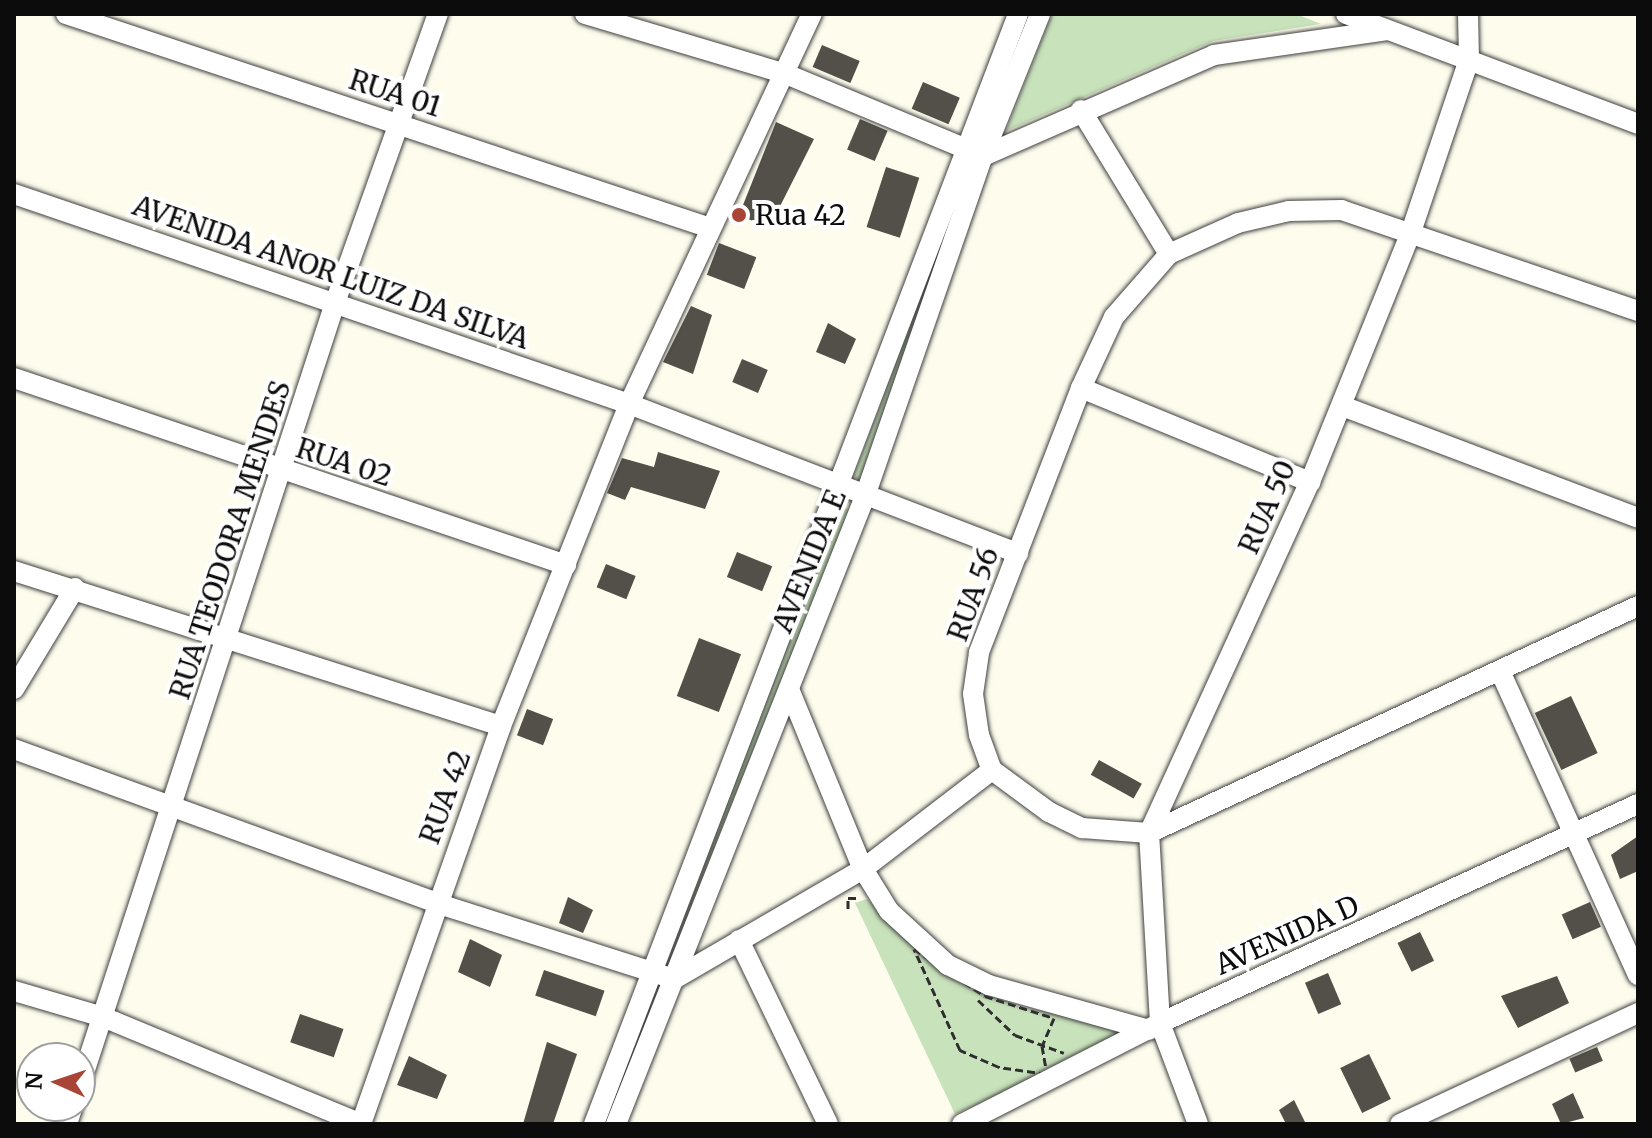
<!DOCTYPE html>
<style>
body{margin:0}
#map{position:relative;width:1652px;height:1138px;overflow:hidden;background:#fdfced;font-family:Merriweather,serif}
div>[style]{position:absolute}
.green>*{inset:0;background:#c8e2bb}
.building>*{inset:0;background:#534f49;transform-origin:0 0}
.path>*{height:3px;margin-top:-1.5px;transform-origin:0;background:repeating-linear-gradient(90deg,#2e2e2e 0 8px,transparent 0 12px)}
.roads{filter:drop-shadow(0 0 2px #3f3f3f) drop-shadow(0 0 2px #3f3f3f)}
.minor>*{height:20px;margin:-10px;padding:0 10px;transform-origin:10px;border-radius:10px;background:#fff}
.dots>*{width:22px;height:22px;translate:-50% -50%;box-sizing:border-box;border:4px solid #fff;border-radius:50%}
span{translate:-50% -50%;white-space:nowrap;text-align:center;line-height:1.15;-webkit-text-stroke:8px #fff;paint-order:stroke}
.street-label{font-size:28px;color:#0c0c0c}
.poi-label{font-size:28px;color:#0c0c0c}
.left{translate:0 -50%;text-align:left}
.frame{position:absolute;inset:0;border:16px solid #0c0c0c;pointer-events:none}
.north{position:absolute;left:16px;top:1042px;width:80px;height:80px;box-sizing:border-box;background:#fff;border:2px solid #9e9e9e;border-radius:50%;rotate:273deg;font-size:22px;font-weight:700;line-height:32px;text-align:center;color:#0c0c0c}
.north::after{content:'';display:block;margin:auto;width:28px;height:36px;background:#a94536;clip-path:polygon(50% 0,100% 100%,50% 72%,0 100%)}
</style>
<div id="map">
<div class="green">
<div style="clip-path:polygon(1052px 14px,1296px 14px,1321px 24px,1213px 41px,1006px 131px)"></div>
<div style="clip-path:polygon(962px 187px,861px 479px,858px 481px,854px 475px)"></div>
<div style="clip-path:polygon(842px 508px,850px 509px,670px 957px,736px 777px)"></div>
<div style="clip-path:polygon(867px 899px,942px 970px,1017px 1006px,1120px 1026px,1120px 1040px,955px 1114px,855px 903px)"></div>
</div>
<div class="building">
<div style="left:822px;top:45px;width:41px;height:24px;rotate:23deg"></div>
<div style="left:923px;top:82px;width:40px;height:29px;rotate:23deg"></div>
<div style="left:860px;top:119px;width:30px;height:33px;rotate:23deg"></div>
<div style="clip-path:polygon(776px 122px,814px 139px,769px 228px,739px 215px)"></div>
<div style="left:886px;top:167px;width:35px;height:63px;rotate:18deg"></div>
<div style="left:719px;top:243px;width:40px;height:34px;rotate:21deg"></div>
<div style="clip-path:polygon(691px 306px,712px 315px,693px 374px,663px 362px)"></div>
<div style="clip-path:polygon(828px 323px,856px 339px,845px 364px,816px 352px)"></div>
<div style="left:742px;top:359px;width:28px;height:25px;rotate:23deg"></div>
<div style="clip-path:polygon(658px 452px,720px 471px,705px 509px,631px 487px,625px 500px,607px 493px,622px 458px,654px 467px)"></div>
<div style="left:737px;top:552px;width:38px;height:27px;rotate:22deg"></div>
<div style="left:606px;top:564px;width:32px;height:25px;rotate:22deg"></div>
<div style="left:699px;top:638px;width:45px;height:62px;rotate:21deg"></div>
<div style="left:1571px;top:696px;width:63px;height:40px;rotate:65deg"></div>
<div style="left:527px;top:709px;width:28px;height:28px;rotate:21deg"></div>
<div style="left:1099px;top:760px;width:49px;height:17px;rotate:29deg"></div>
<div style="clip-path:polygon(1638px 836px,1638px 871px,1620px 879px,1611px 855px)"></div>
<div style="clip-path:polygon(568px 897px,593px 910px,583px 933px,559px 923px)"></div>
<div style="left:1590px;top:902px;width:27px;height:31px;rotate:66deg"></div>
<div style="left:1420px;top:932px;width:32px;height:25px;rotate:64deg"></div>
<div style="clip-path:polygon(470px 939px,502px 955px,490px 987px,458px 972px)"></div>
<div style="left:544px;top:970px;width:64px;height:27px;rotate:19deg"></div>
<div style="left:1328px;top:973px;width:34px;height:25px;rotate:67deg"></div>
<div style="clip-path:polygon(1557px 976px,1569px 1003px,1518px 1028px,1501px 996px)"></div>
<div style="left:300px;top:1014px;width:46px;height:30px;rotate:19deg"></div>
<div style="clip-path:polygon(547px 1042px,577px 1054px,553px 1124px,523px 1124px)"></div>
<div style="left:1597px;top:1047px;width:15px;height:30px;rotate:67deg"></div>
<div style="left:1369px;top:1054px;width:50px;height:32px;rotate:64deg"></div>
<div style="clip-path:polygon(409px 1056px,447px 1075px,437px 1099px,397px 1085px)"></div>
<div style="clip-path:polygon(1573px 1093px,1584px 1118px,1561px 1124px,1552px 1104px)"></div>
<div style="clip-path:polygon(1294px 1100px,1306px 1124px,1286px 1124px,1279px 1110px)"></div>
</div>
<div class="path">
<div style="left:848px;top:909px;width:11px;rotate:-90deg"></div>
<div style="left:848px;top:898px;width:11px"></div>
<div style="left:914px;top:949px;width:85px;rotate:33.5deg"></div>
<div style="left:985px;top:996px;width:72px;rotate:17.7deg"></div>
<div style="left:1054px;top:1018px;width:30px;rotate:113deg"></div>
<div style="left:1042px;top:1046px;width:28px;rotate:80deg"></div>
<div style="left:1047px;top:1074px;width:49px;rotate:-171.7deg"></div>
<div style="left:999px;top:1067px;width:43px;rotate:-156.4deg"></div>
<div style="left:960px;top:1050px;width:111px;rotate:-114.5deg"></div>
<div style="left:978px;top:1000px;width:51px;rotate:43.4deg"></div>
<div style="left:1015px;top:1035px;width:52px;rotate:20.2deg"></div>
</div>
<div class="roads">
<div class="minor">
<div style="left:66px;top:14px;width:675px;rotate:18.38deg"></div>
<div style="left:585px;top:14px;width:210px;rotate:16.6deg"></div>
<div style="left:786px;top:74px;width:213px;rotate:22.6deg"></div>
<div style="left:983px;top:156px;width:252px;rotate:-23.6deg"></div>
<div style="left:1214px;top:55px;width:175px;rotate:-8.2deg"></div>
<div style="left:1346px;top:14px;width:312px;rotate:20.6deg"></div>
<div style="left:1081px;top:110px;width:169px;rotate:58.6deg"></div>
<div style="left:14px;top:194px;width:650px;rotate:18.85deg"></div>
<div style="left:629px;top:404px;width:417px;rotate:21deg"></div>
<div style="left:1638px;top:311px;width:313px;rotate:-161.2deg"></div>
<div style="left:1342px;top:210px;width:53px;rotate:178.9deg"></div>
<div style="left:1289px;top:211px;width:52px;rotate:166.8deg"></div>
<div style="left:1238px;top:223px;width:76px;rotate:155.8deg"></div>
<div style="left:1169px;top:254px;width:84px;rotate:131.1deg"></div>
<div style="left:1114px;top:317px;width:78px;rotate:114.9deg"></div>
<div style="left:1081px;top:388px;width:284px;rotate:111.1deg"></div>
<div style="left:979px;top:653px;width:41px;rotate:98.3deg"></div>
<div style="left:973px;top:694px;width:41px;rotate:81.7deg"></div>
<div style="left:979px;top:735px;width:37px;rotate:70deg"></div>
<div style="left:992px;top:770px;width:71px;rotate:36.4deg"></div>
<div style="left:1049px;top:812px;width:37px;rotate:26deg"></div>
<div style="left:1082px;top:828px;width:67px;rotate:4.3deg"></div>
<div style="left:1149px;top:833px;width:539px;rotate:-24.9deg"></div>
<div style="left:14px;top:378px;width:583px;rotate:18.71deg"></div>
<div style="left:1081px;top:388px;width:248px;rotate:22.3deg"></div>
<div style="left:1342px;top:406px;width:316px;rotate:20.7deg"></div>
<div style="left:14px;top:571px;width:511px;rotate:17.65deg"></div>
<div style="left:1500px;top:671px;width:334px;rotate:65.6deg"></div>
<div style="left:14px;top:689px;width:118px;rotate:-58.9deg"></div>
<div style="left:789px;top:689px;width:195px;rotate:67.7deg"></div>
<div style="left:863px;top:869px;width:49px;rotate:58.2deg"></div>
<div style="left:889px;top:911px;width:80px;rotate:42.5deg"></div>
<div style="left:948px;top:965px;width:46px;rotate:26deg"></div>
<div style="left:989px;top:985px;width:166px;rotate:15.7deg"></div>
<div style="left:14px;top:749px;width:449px;rotate:20deg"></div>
<div style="left:436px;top:903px;width:250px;rotate:17.7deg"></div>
<div style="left:674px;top:979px;width:219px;rotate:-30.2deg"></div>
<div style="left:863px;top:869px;width:163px;rotate:-37.5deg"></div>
<div style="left:739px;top:940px;width:204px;rotate:64.2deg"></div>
<div style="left:14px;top:991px;width:93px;rotate:16.3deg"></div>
<div style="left:103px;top:1017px;width:279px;rotate:22.5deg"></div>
<div style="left:80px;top:1085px;width:826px;rotate:-71.94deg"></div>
<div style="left:336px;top:300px;width:304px;rotate:-70.4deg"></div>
<div style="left:67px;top:1124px;width:19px;rotate:-72deg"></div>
<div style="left:361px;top:1124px;width:422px;rotate:-70.6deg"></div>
<div style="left:501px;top:726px;width:347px;rotate:-68.3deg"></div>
<div style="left:629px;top:404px;width:431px;rotate:-64.9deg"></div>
<div style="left:594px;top:1124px;width:1188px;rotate:-69.09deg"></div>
<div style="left:616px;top:1124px;width:672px;rotate:-68.36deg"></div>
<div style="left:864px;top:499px;width:363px;rotate:-70.9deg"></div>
<div style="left:983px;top:156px;width:153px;rotate:-68.1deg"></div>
<div style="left:962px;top:1124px;width:222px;rotate:-27deg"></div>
<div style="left:1160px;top:1023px;width:526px;rotate:-24.62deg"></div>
<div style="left:1198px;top:1124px;width:108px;rotate:-110.6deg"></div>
<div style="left:1160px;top:1023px;width:190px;rotate:-93.3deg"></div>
<div style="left:1149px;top:833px;width:386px;rotate:-65.4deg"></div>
<div style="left:1310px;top:482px;width:270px;rotate:-68deg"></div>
<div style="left:1411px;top:232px;width:182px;rotate:-71.4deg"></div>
<div style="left:1469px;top:60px;width:46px;rotate:-91.2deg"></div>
<div style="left:1400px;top:1124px;width:263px;rotate:-25deg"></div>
</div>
</div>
<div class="dots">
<div style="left:739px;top:215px;background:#a94536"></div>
</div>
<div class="street-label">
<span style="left:395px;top:93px;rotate:18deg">RUA 01</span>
<span style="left:331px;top:272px;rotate:19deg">AVENIDA ANOR LUIZ DA SILVA</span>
<span style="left:344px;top:462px;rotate:18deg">RUA 02</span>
<span style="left:1267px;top:507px;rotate:-66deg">RUA 50</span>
<span style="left:230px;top:540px;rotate:-72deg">RUA TEODORA MENDES</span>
<span style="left:809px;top:561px;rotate:-68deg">AVENIDA E</span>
<span style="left:973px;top:594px;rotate:-70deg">RUA 56</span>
<span style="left:445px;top:797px;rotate:-70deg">RUA 42</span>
<span style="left:1287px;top:935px;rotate:-24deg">AVENIDA D</span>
</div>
<div class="poi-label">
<span class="left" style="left:755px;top:215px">Rua 42</span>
</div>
<div class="frame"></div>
<div class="north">N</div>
</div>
